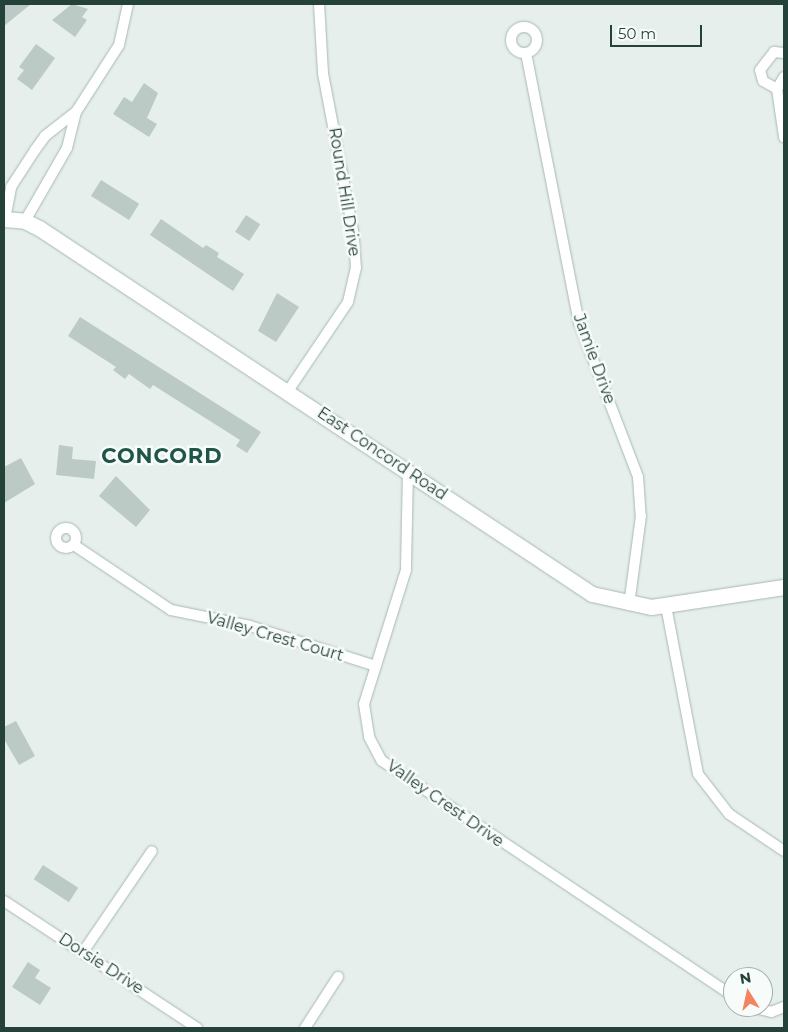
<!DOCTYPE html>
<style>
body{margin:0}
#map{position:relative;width:788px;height:1032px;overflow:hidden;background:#e6efeb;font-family:Montserrat,sans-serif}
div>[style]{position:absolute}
.building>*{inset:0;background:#bbcac4;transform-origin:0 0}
.roads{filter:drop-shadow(0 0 1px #a8b8b2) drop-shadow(0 0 1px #a8b8b2)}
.street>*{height:10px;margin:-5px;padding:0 5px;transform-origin:5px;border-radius:5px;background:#fff}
.street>.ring{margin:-5px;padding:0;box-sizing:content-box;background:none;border:10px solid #fff;border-radius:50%}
.secondary>*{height:15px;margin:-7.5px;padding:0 7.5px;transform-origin:7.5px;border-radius:7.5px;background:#fff}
span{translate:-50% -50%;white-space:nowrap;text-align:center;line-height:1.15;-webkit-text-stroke:5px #f7fbf9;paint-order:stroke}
.street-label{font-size:16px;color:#24423a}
.district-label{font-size:21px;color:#1f5548;font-weight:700;letter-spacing:1px}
.frame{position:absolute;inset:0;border:5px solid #24423a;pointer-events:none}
.north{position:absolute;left:723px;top:967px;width:50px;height:50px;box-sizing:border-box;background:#f7fbf9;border:1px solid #a3b1ad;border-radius:50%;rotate:350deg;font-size:14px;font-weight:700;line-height:20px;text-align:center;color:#24423a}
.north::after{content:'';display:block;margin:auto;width:18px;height:22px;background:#f4845f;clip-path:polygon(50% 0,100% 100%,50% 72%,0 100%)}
.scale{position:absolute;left:610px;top:25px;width:92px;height:22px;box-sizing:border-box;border:2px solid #24423a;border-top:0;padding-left:6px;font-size:15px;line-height:18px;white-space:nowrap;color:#24423a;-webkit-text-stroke:4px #f7fbf9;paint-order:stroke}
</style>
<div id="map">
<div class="building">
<div style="clip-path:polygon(4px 4px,31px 4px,4px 26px)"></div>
<div style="clip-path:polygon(72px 4px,88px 9px,82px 17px,87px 20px,75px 37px,52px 20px)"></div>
<div style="clip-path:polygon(36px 44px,55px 58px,32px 90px,17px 79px,24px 70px,19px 67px)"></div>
<div style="clip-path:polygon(144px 83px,158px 93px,147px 118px,157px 124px,149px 137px,113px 114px,124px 97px,132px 102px)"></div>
<div style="left:101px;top:180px;width:45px;height:19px;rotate:32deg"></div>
<div style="left:246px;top:215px;width:17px;height:20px;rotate:33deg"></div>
<div style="clip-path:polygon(161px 219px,203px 248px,206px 245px,219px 253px,217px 257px,244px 274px,233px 291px,150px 235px)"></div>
<div style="clip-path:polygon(277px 293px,299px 307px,276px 342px,258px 331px)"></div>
<div style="clip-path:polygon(80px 317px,261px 432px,247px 453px,236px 446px,240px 440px,153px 385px,150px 389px,129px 374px,125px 379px,113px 370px,116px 367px,68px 336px)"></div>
<div style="clip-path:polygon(59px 445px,73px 447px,72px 459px,96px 461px,94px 479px,56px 475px)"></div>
<div style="clip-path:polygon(21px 458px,35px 484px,4px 503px,4px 467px)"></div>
<div style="clip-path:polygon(116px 476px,150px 510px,136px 527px,99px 496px)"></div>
<div style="clip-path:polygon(16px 721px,35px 756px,19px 765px,4px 739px,4px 727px)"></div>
<div style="left:43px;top:865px;width:42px;height:17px;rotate:33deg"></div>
<div style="clip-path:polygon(28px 962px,40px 970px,35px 978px,51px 988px,40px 1005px,12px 987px)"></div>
</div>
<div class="roads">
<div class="street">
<div class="ring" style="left:511px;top:27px;width:16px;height:16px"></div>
<div style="left:526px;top:53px;width:275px;rotate:78.9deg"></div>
<div style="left:579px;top:323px;width:165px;rotate:69deg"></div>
<div style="left:638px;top:477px;width:39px;rotate:86deg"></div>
<div style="left:641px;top:516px;width:90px;rotate:97.7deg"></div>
<div style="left:784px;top:77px;width:14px;rotate:120deg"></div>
<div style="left:777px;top:89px;width:49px;rotate:81.7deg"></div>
<div style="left:777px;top:89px;width:16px;rotate:-150deg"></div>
<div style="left:763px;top:81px;width:11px;rotate:-105deg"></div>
<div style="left:760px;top:70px;width:23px;rotate:-52deg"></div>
<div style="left:774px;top:52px;width:10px;rotate:6deg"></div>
<div style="left:5px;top:219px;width:33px;rotate:-79deg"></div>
<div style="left:11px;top:187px;width:44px;rotate:-57deg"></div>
<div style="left:35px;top:150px;width:17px;rotate:-54deg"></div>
<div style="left:45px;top:136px;width:39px;rotate:-38deg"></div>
<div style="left:25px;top:221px;width:84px;rotate:-60.1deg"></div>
<div style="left:67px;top:148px;width:37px;rotate:-76deg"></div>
<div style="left:76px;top:112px;width:80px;rotate:-57.3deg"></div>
<div style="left:119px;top:45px;width:42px;rotate:-77.6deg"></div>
<div style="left:288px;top:391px;width:107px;rotate:-56deg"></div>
<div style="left:348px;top:302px;width:35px;rotate:-77deg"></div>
<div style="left:356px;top:268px;width:32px;rotate:-94deg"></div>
<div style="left:354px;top:236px;width:166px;rotate:-100.8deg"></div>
<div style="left:323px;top:73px;width:69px;rotate:-93.3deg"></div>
<div style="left:408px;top:471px;width:99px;rotate:91.2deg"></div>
<div style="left:406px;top:570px;width:140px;rotate:107.4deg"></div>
<div style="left:364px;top:704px;width:33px;rotate:81deg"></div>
<div style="left:369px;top:737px;width:27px;rotate:62deg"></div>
<div style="left:382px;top:761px;width:422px;rotate:33.8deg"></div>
<div class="ring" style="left:56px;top:528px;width:10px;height:10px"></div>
<div style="left:74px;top:545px;width:117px;rotate:33.8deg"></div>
<div style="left:171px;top:610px;width:81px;rotate:11.4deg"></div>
<div style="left:250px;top:626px;width:132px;rotate:17.6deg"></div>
<div style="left:666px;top:606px;width:171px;rotate:79.2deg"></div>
<div style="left:698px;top:774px;width:51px;rotate:52.2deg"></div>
<div style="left:729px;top:814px;width:66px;rotate:33.9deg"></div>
<div style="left:4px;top:901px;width:231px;rotate:33.3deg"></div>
<div style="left:83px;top:952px;width:122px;rotate:-55.7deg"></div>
<div style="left:750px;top:1007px;width:22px;rotate:13deg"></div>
<div style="left:771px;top:1012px;width:14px;rotate:-21deg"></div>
<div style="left:305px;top:1028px;width:61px;rotate:-57.1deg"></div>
</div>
<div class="secondary">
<div style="left:4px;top:219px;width:21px;rotate:5deg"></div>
<div style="left:25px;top:221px;width:16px;rotate:27deg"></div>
<div style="left:39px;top:228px;width:663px;rotate:33.5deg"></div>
<div style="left:592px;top:594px;width:60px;rotate:12.4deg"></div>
<div style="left:651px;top:607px;width:134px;rotate:-8.6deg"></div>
</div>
</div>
<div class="street-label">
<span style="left:344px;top:192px;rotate:81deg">Round Hill Drive</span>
<span style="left:594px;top:359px;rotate:70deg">Jamie Drive</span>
<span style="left:382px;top:454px;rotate:34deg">East Concord Road</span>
<span style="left:275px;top:637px;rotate:16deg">Valley Crest Court</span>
<span style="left:445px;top:804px;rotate:35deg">Valley Crest Drive</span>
<span style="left:101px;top:964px;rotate:33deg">Dorsie Drive</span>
</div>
<div class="district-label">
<span style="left:162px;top:456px">CONCORD</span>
</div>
<div class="frame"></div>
<div class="north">N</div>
<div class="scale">50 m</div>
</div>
